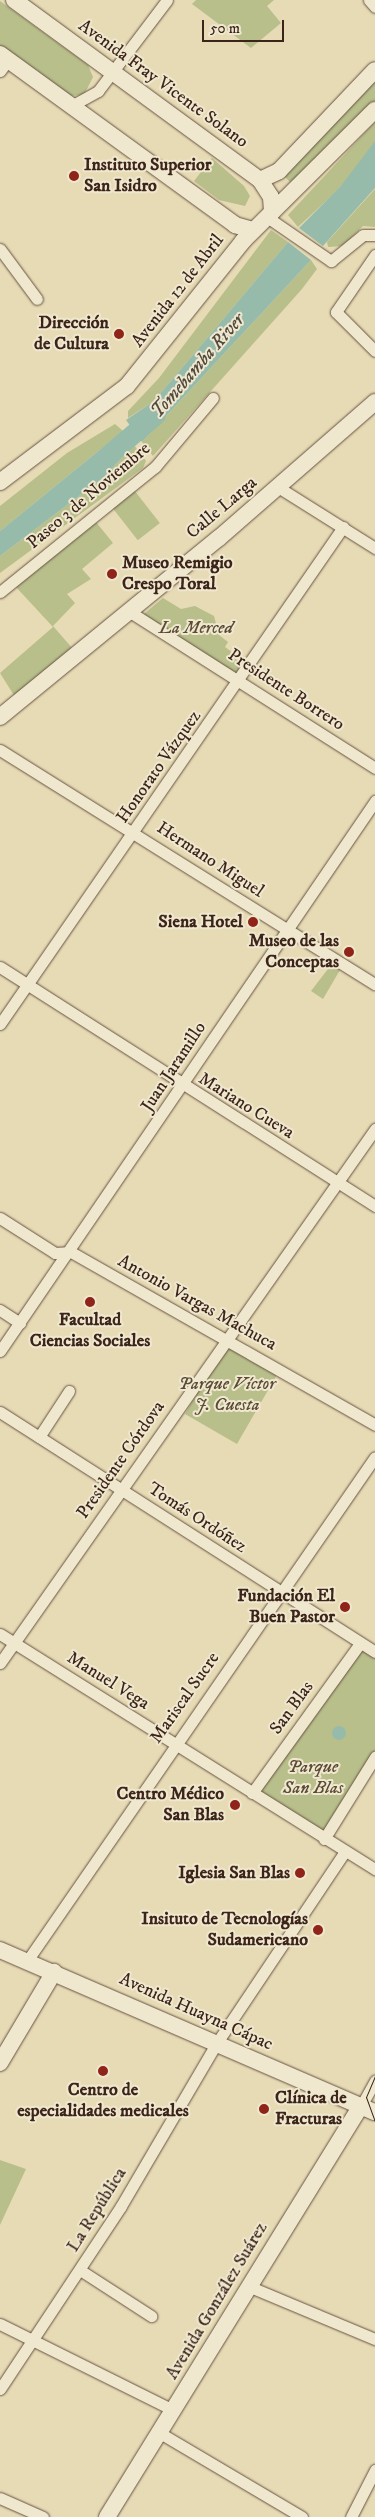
<!DOCTYPE html>
<meta charset="utf-8">
<style>
body{margin:0}
#map{position:relative;width:375px;height:2517px;overflow:hidden;background:#e7dbb5;font-family:"IM FELL DW Pica",serif}
div>[style]{position:absolute}
.green>*{inset:0;background:#b8bf8b;transform-origin:0 0}
.water>*{inset:0;background:#97bbab}
.round{border-radius:50%}
.river>*{height:20px;margin:-10px;padding:0 10px;transform-origin:10px;border-radius:10px;background:#97bbab}
.roads{filter:drop-shadow(0 0 1px #675241) drop-shadow(0 0 1px #675241)}
.street>*{height:11px;margin:-5.5px;padding:0 5.5px;transform-origin:5.5px;border-radius:5.5px;background:#efe8cf}
.secondary>*{height:16px;margin:-8px;padding:0 8px;transform-origin:8px;border-radius:8px;background:#efe8cf}
.tram>*{height:1px;margin:-0.5px;padding:0 0.5px;transform-origin:0.5px;border-radius:0.5px;background:#3c241a}
.dots>*{width:14px;height:14px;translate:-50% -50%;box-sizing:border-box;border:2px solid #efe8cf;border-radius:50%}
span{translate:-50% -50%;white-space:nowrap;text-align:center;line-height:1.15;-webkit-text-stroke:4px #efe8cf;paint-order:stroke}
.street-label{font-size:18px;color:#3c241a}
.poi-label{font-size:18px;color:#3c241a;font-weight:700}
.left{translate:0 -50%;text-align:left}
.right{translate:-100% -50%;text-align:right}
.park-label{font-size:18px;color:#5b4b36;font-style:italic}
.water-label{font-size:19px;color:#534a3e;font-style:italic}
.scale{position:absolute;left:202px;top:20px;width:82px;height:22px;box-sizing:border-box;border:2px solid #3c241a;border-top:0;padding-left:6px;font-size:15px;line-height:18px;white-space:nowrap;color:#3c241a;-webkit-text-stroke:4px #efe8cf;paint-order:stroke}
</style>
<div id="map">
<div class="green">
<div style="clip-path:polygon(196px 0,274px 0,267px 6px,281px 23px,251px 48px,192px 4px)"></div>
<div style="clip-path:polygon(0 1px,88px 65px,93px 77px,84px 95px,69px 96px,0 46px)"></div>
<div style="clip-path:polygon(375px 70px,375px 110px,298px 190px,279px 171px)"></div>
<div style="clip-path:polygon(375px 122px,375px 143px,340px 188px,298px 227px,288px 215px)"></div>
<div style="clip-path:polygon(212px 158px,244px 186px,250px 196px,245px 206px,219px 200px,194px 181px)"></div>
<div style="clip-path:polygon(375px 189px,375px 227px,363px 226px,343px 246px,328px 247px,327px 242px)"></div>
<div style="clip-path:polygon(271px 230px,288px 242px,154px 401px,128px 418px,128px 411px,159px 378px)"></div>
<div style="clip-path:polygon(311px 260px,317px 269px,302px 289px,153px 456px,142px 442px)"></div>
<div style="clip-path:polygon(115px 424px,123px 431px,0 531px,0 506px,67px 453px)"></div>
<div style="clip-path:polygon(134px 445px,146px 461px,143px 468px,0 573px,0 556px,104px 477px)"></div>
<div style="left:134px;top:490px;width:42px;height:28px;rotate:52deg"></div>
<div style="clip-path:polygon(96px 522px,113px 543px,82px 569px,91px 579px,67px 594px,75px 603px,53px 626px,73px 649px,15px 697px,0 673px,53px 627px,15px 586px)"></div>
<div style="clip-path:polygon(163px 598px,181px 609px,195px 606px,214px 616px,219px 635px,228px 642px,225px 647px,246px 662px,236px 679px,139px 618px)"></div>
<div style="clip-path:polygon(331px 965px,340px 970px,323px 999px,311px 991px)"></div>
<div style="left:226px;top:1343px;width:60px;height:82px;rotate:30deg"></div>
<div style="clip-path:polygon(359px 1648px,375px 1654px,375px 1752px,325px 1832px,258px 1793px)"></div>
<div style="clip-path:polygon(0 2160px,26px 2169px,0 2225px)"></div>
</div>
<div class="water">
<div style="clip-path:polygon(375px 141px,375px 188px,323px 246px,299px 228px,340px 187px)"></div>
<div style="clip-path:polygon(288px 242px,311px 260px,142px 442px,126px 420px,154px 401px)"></div>
<div style="clip-path:polygon(123px 431px,134px 445px,104px 477px,0 556px,0 531px)"></div>
<div class="round" style="left:332px;top:1726px;width:14px;height:14px"></div>
</div>
<div class="river">
<div style="left:108px;top:456px;width:63px;rotate:-40.5deg"></div>
</div>
<div class="roads">
<div class="street">
<div style="left:369px;top:0;width:9px;rotate:49deg"></div>
<div style="left:0;top:71px;width:14px;rotate:-54deg"></div>
<div style="left:71px;top:106px;width:31px;rotate:-29deg"></div>
<div style="left:98px;top:91px;width:114px;rotate:-52.8deg"></div>
<div style="left:267px;top:217px;width:78px;rotate:34.5deg"></div>
<div style="left:331px;top:261px;width:41px;rotate:-39.1deg"></div>
<div style="left:363px;top:235px;width:12px"></div>
<div style="left:0;top:249px;width:62px;rotate:53.5deg"></div>
<div style="left:375px;top:255px;width:69px;rotate:124.4deg"></div>
<div style="left:336px;top:312px;width:55px;rotate:45deg"></div>
<div style="left:278px;top:487px;width:115px;rotate:32.2deg"></div>
<div style="left:0;top:592px;width:199px;rotate:-38.9deg"></div>
<div style="left:155px;top:467px;width:90px;rotate:-50deg"></div>
<div style="left:127px;top:610px;width:294px;rotate:32.5deg"></div>
<div style="left:0;top:750px;width:442px;rotate:32deg"></div>
<div style="left:0;top:967px;width:445px;rotate:32.5deg"></div>
<div style="left:0;top:1024px;width:604px;rotate:-55.39deg"></div>
<div style="left:0;top:1218px;width:65px;rotate:32.5deg"></div>
<div style="left:55px;top:1253px;width:16px;rotate:-4deg"></div>
<div style="left:71px;top:1252px;width:350px;rotate:29.6deg"></div>
<div style="left:0;top:1310px;width:24px;rotate:33deg"></div>
<div style="left:0;top:1351px;width:666px;rotate:-55.71deg"></div>
<div style="left:0;top:1412px;width:445px;rotate:32.6deg"></div>
<div style="left:39px;top:1437px;width:55px;rotate:-56.9deg"></div>
<div style="left:0;top:1634px;width:443px;rotate:32.1deg"></div>
<div style="left:0;top:1663px;width:653px;rotate:-54.92deg"></div>
<div style="left:252px;top:1793px;width:185px;rotate:-54.2deg"></div>
<div style="left:324px;top:1839px;width:97px;rotate:-58.1deg"></div>
<div style="left:27px;top:1961px;width:612px;rotate:-55.38deg"></div>
<div style="left:361px;top:2106px;width:29px;rotate:-61deg"></div>
<div style="left:80px;top:2270px;width:85px;rotate:32.9deg"></div>
<div style="left:248px;top:2286px;width:138px;rotate:22.7deg"></div>
<div style="left:0;top:2324px;width:193px;rotate:26.4deg"></div>
<div style="left:0;top:2389px;width:219px;rotate:-56.5deg"></div>
<div style="left:121px;top:2206px;width:188px;rotate:-59.6deg"></div>
<div style="left:216px;top:2044px;width:232px;rotate:-56.2deg"></div>
<div style="left:160px;top:2433px;width:165px;rotate:30.6deg"></div>
<div style="left:0;top:2498px;width:47px;rotate:23.8deg"></div>
<div style="left:351px;top:2517px;width:53px;rotate:-62.9deg"></div>
</div>
<div class="secondary">
<div style="left:14px;top:0;width:305px;rotate:36.2deg"></div>
<div style="left:260px;top:180px;width:20px;rotate:57deg"></div>
<div style="left:271px;top:197px;width:15px;rotate:86deg"></div>
<div style="left:0;top:54px;width:291px;rotate:36deg"></div>
<div style="left:235px;top:225px;width:19px;rotate:16deg"></div>
<div style="left:260px;top:180px;width:21px;rotate:-25deg"></div>
<div style="left:279px;top:171px;width:139px;rotate:-46.5deg"></div>
<div style="left:0;top:482px;width:159px;rotate:-37.1deg"></div>
<div style="left:127px;top:386px;width:186px;rotate:-51.3deg"></div>
<div style="left:243px;top:241px;width:186px;rotate:-44.8deg"></div>
<div style="left:0;top:717px;width:283px;rotate:-39.3deg"></div>
<div style="left:219px;top:538px;width:207px;rotate:-41.1deg"></div>
<div style="left:0;top:1950px;width:408px;rotate:23.4deg"></div>
<div style="left:0;top:2063px;width:106px;rotate:-59.3deg"></div>
<div style="left:107px;top:2517px;width:483px;rotate:-58.3deg"></div>
</div>
</div>
<div class="tram">
<div style="left:375px;top:2076px;width:23px;rotate:113deg"></div>
<div style="left:366px;top:2097px;width:27px;rotate:70deg"></div>
</div>
<div class="dots">
<div style="left:74px;top:176px;background:#8f2418"></div>
<div style="left:119px;top:334px;background:#8f2418"></div>
<div style="left:112px;top:574px;background:#8f2418"></div>
<div style="left:253px;top:922px;background:#8f2418"></div>
<div style="left:349px;top:952px;background:#8f2418"></div>
<div style="left:90px;top:1302px;background:#8f2418"></div>
<div style="left:345px;top:1607px;background:#8f2418"></div>
<div style="left:235px;top:1805px;background:#8f2418"></div>
<div style="left:300px;top:1873px;background:#8f2418"></div>
<div style="left:318px;top:1930px;background:#8f2418"></div>
<div style="left:103px;top:2071px;background:#8f2418"></div>
<div style="left:264px;top:2109px;background:#8f2418"></div>
</div>
<div class="street-label">
<span style="left:163px;top:84px;rotate:36deg">Avenida Fray Vicente Solano</span>
<span style="left:178px;top:291px;rotate:-52deg">Avenida 12 de Abril</span>
<span style="left:89px;top:496px;rotate:-40deg">Paseo 3 de Noviembre</span>
<span style="left:222px;top:508px;rotate:-40deg">Calle Larga</span>
<span style="left:286px;top:690px;rotate:33deg">Presidente Borrero</span>
<span style="left:159px;top:767px;rotate:-55deg">Honorato Vázquez</span>
<span style="left:210px;top:860px;rotate:33deg">Hermano Miguel</span>
<span style="left:174px;top:1067px;rotate:-57deg">Juan Jaramillo</span>
<span style="left:246px;top:1106px;rotate:32deg">Mariano Cueva</span>
<span style="left:197px;top:1303px;rotate:29deg">Antonio Vargas Machuca</span>
<span style="left:121px;top:1460px;rotate:-55deg">Presidente Córdova</span>
<span style="left:197px;top:1518px;rotate:33deg">Tomás Ordóñez</span>
<span style="left:108px;top:1681px;rotate:32deg">Manuel Vega</span>
<span style="left:185px;top:1698px;rotate:-55deg">Mariscal Sucre</span>
<span style="left:292px;top:1708px;rotate:-54deg">San Blas</span>
<span style="left:196px;top:2012px;rotate:24deg">Avenida Huayna Cápac</span>
<span style="left:97px;top:2210px;rotate:-58deg">La República</span>
<span style="left:217px;top:2301px;rotate:-59deg">Avenida González Suárez</span>
</div>
<div class="poi-label">
<span class="left" style="left:84px;top:176px">Instituto Superior<br>San Isidro</span>
<span class="right" style="left:109px;top:334px">Dirección<br>de Cultura</span>
<span class="left" style="left:122px;top:574px">Museo Remigio<br>Crespo Toral</span>
<span class="right" style="left:243px;top:922px">Siena Hotel</span>
<span class="right" style="left:339px;top:952px">Museo de las<br>Conceptas</span>
<span style="left:90px;top:1331px">Facultad<br>Ciencias Sociales</span>
<span class="right" style="left:335px;top:1607px">Fundación El<br>Buen Pastor</span>
<span class="right" style="left:224px;top:1805px">Centro Médico<br>San Blas</span>
<span class="right" style="left:290px;top:1873px">Iglesia San Blas</span>
<span class="right" style="left:308px;top:1930px">Insituto de Tecnologías<br>Sudamericano</span>
<span style="left:103px;top:2101px">Centro de<br>especialidades medicales</span>
<span class="left" style="left:275px;top:2109px">Clínica de<br>Fracturas</span>
</div>
<div class="park-label">
<span style="left:196px;top:628px">La Merced</span>
<span style="left:227px;top:1395px">Parque Víctor<br>J. Cuesta</span>
<span style="left:313px;top:1778px">Parque<br>San Blas</span>
</div>
<div class="water-label">
<span style="left:198px;top:366px;rotate:-49deg">Tomebamba River</span>
</div>
<div class="scale">50 m</div>
</div>
